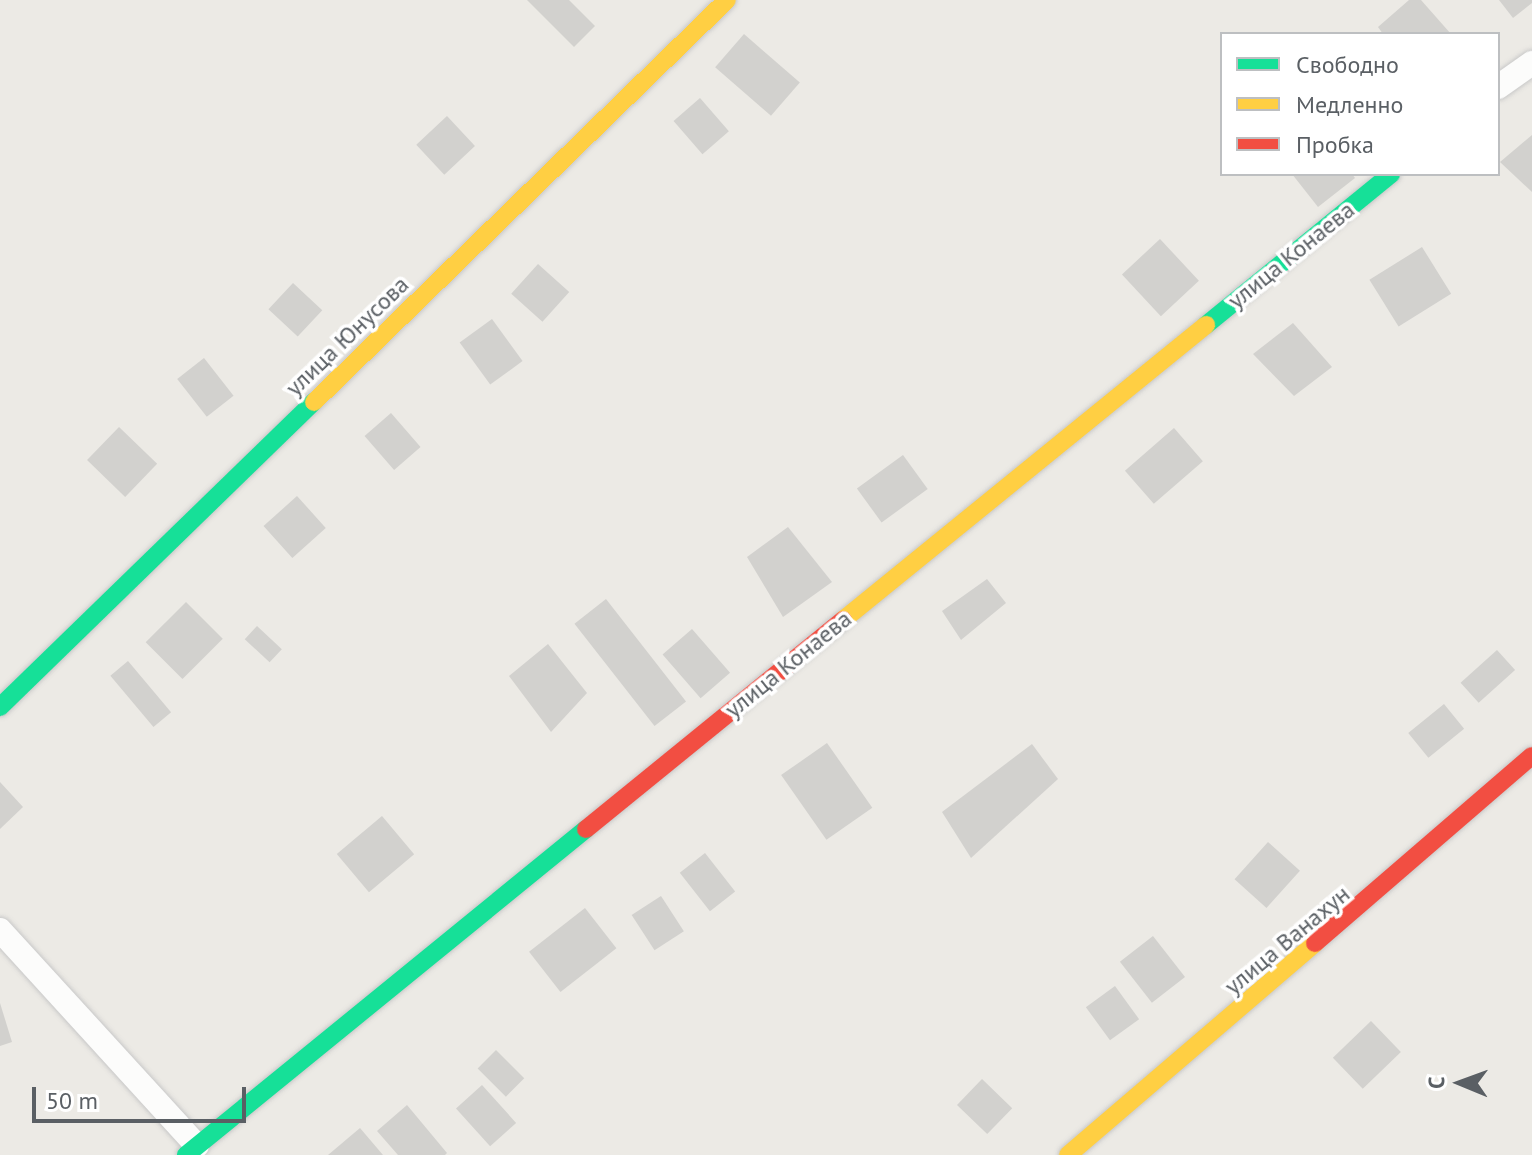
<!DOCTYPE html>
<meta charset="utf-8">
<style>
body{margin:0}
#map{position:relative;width:1532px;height:1155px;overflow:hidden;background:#eceae5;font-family:"PT Sans",sans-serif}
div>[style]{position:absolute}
.building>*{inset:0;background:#d2d1ce;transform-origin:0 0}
.roads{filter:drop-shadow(0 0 2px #c8c8c8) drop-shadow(0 0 2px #c8c8c8)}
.street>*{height:24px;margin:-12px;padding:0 12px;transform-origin:12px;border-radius:12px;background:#fcfcfb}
.fast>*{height:18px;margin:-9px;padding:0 9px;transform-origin:9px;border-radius:9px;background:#16e098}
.slow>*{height:18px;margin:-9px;padding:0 9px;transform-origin:9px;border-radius:9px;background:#ffcf43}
.jam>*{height:18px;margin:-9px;padding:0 9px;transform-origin:9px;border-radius:9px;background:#f24e42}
span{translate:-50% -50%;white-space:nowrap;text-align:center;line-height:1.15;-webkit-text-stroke:7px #fff;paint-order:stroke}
.street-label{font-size:24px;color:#5a5f64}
.legend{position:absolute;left:1220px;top:32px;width:280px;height:144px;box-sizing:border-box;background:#fff;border:2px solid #bdbfc1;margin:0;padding:10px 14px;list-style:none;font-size:24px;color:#5a5f64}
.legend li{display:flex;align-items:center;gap:16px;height:40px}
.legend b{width:40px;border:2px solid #bdbfc1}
.north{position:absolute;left:1420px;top:1043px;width:80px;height:80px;-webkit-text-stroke:6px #fff;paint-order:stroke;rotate:271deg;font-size:22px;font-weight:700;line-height:32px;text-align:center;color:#5a5f64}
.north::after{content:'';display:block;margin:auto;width:28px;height:36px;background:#5a5f64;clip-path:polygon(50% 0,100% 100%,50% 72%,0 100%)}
.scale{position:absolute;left:32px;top:1087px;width:214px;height:36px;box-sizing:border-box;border:4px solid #5a5f64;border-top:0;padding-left:10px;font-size:24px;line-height:28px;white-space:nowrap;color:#5a5f64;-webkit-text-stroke:6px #fff;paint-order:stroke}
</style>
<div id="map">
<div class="building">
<div style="clip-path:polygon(527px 0,569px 0,595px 26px,574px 47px)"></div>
<div style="clip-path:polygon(1409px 0,1421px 0,1451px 34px,1383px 34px,1378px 27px)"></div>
<div style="clip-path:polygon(1499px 0,1532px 0,1532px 3px,1513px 18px)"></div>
<div style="left:744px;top:34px;width:74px;height:44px;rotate:41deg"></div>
<div style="left:700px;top:98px;width:44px;height:35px;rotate:49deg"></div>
<div style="left:447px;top:116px;width:41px;height:42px;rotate:47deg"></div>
<div style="clip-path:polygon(1532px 135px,1532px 192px,1500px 162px)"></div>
<div style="clip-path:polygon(1292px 174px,1352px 174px,1355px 178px,1318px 207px)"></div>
<div style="left:1160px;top:239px;width:57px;height:52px;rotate:47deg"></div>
<div style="left:1422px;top:247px;width:55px;height:62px;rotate:58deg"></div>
<div style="left:538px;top:264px;width:42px;height:40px;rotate:42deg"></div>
<div style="left:293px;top:283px;width:40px;height:36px;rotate:43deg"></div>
<div style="left:492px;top:319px;width:52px;height:40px;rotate:54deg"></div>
<div style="clip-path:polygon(1293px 323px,1332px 367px,1294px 396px,1253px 354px)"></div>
<div style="left:204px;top:358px;width:48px;height:34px;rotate:52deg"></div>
<div style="left:391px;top:413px;width:45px;height:35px;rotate:49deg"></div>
<div style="left:119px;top:427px;width:53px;height:46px;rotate:44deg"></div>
<div style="left:1174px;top:428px;width:44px;height:65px;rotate:49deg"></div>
<div style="left:903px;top:455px;width:42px;height:57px;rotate:54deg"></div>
<div style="left:297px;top:496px;width:43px;height:45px;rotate:48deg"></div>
<div style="clip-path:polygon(788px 527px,832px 582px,783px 617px,747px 557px)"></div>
<div style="clip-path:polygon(987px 579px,1006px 603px,961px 640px,942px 611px)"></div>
<div style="left:606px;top:599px;width:130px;height:40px;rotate:52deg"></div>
<div style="left:186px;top:602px;width:52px;height:57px;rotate:45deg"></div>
<div style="left:257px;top:626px;width:34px;height:18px;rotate:43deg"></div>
<div style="left:692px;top:629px;width:58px;height:39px;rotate:49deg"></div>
<div style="clip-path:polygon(548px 644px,587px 693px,551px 732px,509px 676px)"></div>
<div style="left:1497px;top:650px;width:27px;height:49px;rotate:48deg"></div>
<div style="left:128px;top:661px;width:67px;height:23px;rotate:50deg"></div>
<div style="left:1444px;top:704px;width:32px;height:46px;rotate:51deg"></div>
<div style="left:827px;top:743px;width:79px;height:56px;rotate:55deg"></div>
<div style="clip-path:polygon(1032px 744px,1058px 779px,971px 858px,942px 812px)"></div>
<div style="clip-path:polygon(0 782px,23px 807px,0 829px)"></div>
<div style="left:382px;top:816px;width:50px;height:59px;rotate:50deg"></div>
<div style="left:1268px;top:842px;width:43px;height:50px;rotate:42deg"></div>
<div style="left:705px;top:853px;width:49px;height:32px;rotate:52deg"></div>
<div style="left:661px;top:896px;width:42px;height:35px;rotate:57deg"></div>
<div style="left:585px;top:908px;width:51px;height:71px;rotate:52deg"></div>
<div style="left:1153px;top:936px;width:52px;height:42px;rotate:52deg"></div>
<div style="left:1115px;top:986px;width:41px;height:36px;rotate:54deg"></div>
<div style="clip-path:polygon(0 1003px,12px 1042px,0 1046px)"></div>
<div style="left:1371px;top:1021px;width:43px;height:53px;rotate:46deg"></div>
<div style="left:496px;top:1050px;width:40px;height:26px;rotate:45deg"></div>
<div style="left:982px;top:1079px;width:42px;height:36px;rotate:44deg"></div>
<div style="left:482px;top:1085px;width:51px;height:35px;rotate:48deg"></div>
<div style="clip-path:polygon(407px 1105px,447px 1153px,445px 1155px,398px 1155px,377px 1131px)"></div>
<div style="clip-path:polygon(360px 1128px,383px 1155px,328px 1155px)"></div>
</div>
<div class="roads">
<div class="street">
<div style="left:1498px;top:87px;width:42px;rotate:-35.2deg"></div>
<div style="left:0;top:930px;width:292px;rotate:47.6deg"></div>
</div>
<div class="fast">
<div style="left:1206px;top:325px;width:239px;rotate:-39.2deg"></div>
<div style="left:0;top:707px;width:438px;rotate:-44.2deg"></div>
<div style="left:186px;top:1155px;width:516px;rotate:-39.18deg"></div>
</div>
<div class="slow">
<div style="left:314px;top:402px;width:576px;rotate:-44.23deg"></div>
<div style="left:843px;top:620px;width:468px;rotate:-39.1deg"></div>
<div style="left:1068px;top:1155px;width:326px;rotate:-40.6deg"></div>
</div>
<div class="jam">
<div style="left:586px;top:829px;width:331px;rotate:-39.1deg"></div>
<div style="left:1315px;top:943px;width:286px;rotate:-40.8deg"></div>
</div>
</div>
<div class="street-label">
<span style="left:1291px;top:255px;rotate:-39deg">улица Конаева</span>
<span style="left:347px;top:336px;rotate:-44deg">улица Юнусова</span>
<span style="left:788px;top:664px;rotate:-39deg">улица Конаева</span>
<span style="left:1287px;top:940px;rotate:-40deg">улица Ванахун</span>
</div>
<ul class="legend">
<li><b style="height:10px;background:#16e098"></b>Свободно</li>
<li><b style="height:10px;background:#ffcf43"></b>Медленно</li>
<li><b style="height:10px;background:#f24e42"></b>Пробка</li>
</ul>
<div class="north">С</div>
<div class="scale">50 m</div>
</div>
